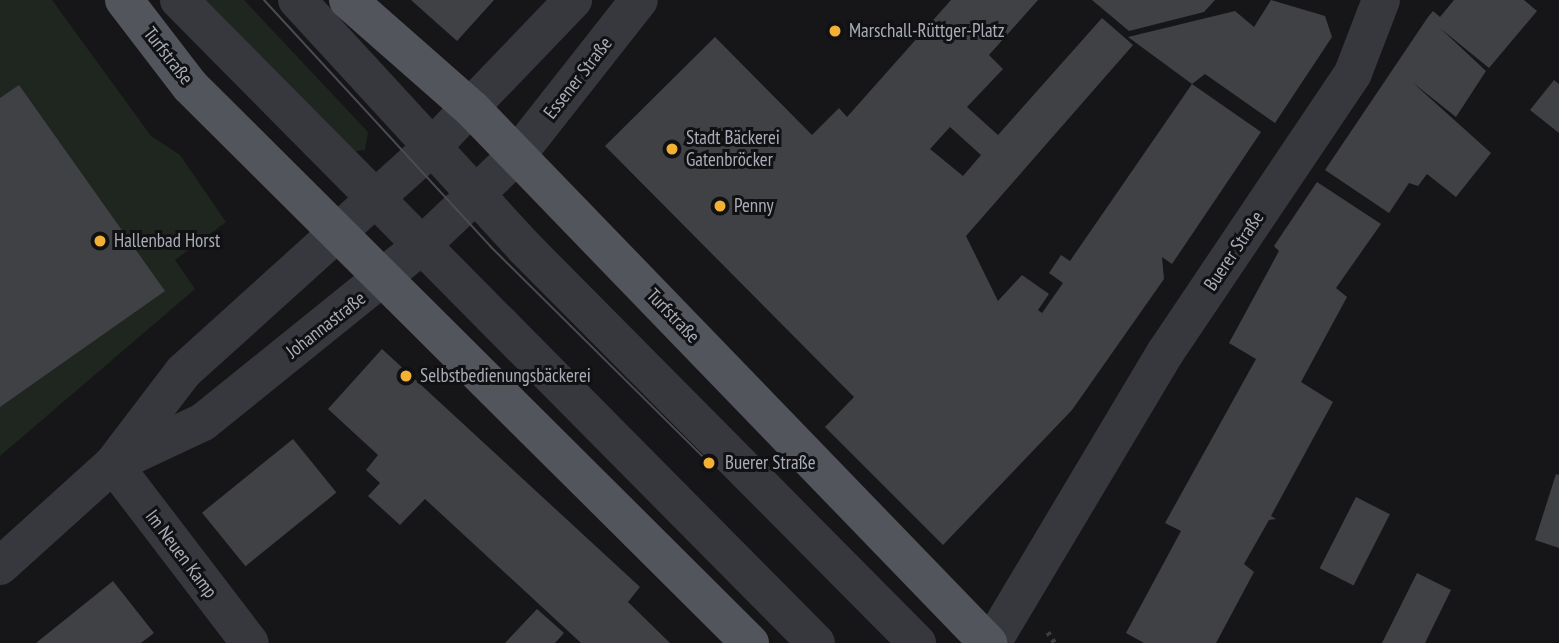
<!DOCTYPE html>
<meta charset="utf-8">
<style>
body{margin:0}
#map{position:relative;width:1559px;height:643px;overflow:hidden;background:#161618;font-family:"PT Sans Narrow",sans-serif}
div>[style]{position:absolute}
.green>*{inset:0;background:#1e261f}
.building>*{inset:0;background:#404145;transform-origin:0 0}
.path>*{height:4.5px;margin-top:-2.25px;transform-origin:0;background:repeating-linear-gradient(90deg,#3d3f44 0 3.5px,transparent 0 8.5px)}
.minor>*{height:38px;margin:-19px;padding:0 19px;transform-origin:19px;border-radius:19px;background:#37383d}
.major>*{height:38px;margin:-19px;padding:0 19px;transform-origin:19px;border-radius:19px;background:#53555c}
.tram>*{height:2px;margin:-1px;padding:0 1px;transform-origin:1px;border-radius:1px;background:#4a4c52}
.dots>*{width:19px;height:19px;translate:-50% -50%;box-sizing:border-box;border:4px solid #111113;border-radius:50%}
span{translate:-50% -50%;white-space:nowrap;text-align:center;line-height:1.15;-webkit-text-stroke:6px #111113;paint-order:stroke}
.poi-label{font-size:19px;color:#a8adb8}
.left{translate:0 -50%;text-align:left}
.street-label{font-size:19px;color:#a8adb8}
</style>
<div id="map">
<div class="green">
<div style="clip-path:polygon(0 0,52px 0,151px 136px,180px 155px,226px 222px,175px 260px,195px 289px,0 456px)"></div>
<div style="clip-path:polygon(204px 0,244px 0,368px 132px,365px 150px,351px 152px)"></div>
</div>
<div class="building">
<div style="clip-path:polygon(411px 0,494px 0,457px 41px)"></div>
<div style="clip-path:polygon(evenodd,951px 0,1038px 0,989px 55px,1003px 69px,967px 107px,998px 135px,1102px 18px,1133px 45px,966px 236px,998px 301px,1022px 275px,1049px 294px,1038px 310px,1042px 313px,1063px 283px,1049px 273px,1061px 255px,1070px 261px,1192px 84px,1261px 132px,1172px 264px,1162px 257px,1164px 279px,1072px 410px,943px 545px,825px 427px,854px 397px,605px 146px,715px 37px,812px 135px,839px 108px,847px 117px,951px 0,950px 127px,981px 155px,963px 176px,930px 149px,950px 127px)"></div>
<div style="clip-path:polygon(1092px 0,1215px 0,1204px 12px,1129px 31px)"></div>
<div style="clip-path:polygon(1271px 0,1325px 16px,1332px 37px,1275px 123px,1205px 74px,1192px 84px,1128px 37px,1235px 11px,1254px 27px)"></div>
<div style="clip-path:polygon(1454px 0,1524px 0,1537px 11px,1489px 68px,1440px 28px,1486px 71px,1456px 117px,1412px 82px,1491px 153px,1456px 197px,1427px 174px,1418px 186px,1409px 183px,1389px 213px,1325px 170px,1428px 17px,1433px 11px,1440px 17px)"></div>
<div style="clip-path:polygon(1554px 80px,1559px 84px,1559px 133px,1530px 110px)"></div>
<div style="clip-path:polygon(19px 85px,165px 291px,0 407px,0 98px)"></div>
<div style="clip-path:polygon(1317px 182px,1381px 224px,1336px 288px,1347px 297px,1301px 382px,1333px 402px,1271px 516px,1276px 519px,1269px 520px,1244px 564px,1254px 572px,1216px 643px,1144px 643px,1126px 633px,1181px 531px,1193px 537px,1165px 523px,1256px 359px,1229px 343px,1279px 251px,1274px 246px)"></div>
<div style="clip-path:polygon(382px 349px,640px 587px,628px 602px,670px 643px,581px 643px,425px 499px,400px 525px,368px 496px,380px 483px,366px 470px,378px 455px,328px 409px)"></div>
<div style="left:293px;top:439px;width:69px;height:117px;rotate:51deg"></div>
<div style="clip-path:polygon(1556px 474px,1559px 475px,1559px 548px,1535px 540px)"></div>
<div style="left:1356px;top:497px;width:38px;height:80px;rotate:27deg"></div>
<div style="clip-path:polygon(1417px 573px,1451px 590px,1425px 643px,1382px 643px)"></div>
<div style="clip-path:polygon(113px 581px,154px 633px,141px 643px,36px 643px)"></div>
<div style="clip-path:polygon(537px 609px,564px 633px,555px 643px,505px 643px)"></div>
</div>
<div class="path">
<div style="left:1048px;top:632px;width:13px;rotate:58deg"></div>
</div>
<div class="minor">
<div style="left:179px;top:0;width:905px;rotate:45.27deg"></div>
<div style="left:297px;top:0;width:335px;rotate:47.4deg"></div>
<div style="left:524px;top:247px;width:558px;rotate:45.22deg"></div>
<div style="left:118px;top:462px;width:94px;rotate:-25.2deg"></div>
<div style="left:203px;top:422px;width:282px;rotate:-38.9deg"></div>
<div style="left:422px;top:245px;width:131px;rotate:-43.5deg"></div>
<div style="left:517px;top:155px;width:197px;rotate:-51.8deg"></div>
<div style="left:113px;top:464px;width:225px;rotate:52.6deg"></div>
<div style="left:0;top:566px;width:152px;rotate:-42.1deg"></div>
<div style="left:113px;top:464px;width:116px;rotate:-52.7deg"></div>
<div style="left:183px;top:372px;width:336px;rotate:-42.1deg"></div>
<div style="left:432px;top:147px;width:204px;rotate:-46.2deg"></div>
<div style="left:992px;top:643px;width:338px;rotate:-59.2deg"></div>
<div style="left:1165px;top:353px;width:337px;rotate:-56.1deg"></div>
<div style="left:1353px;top:73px;width:78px;rotate:-69deg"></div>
</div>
<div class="major">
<div style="left:124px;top:0;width:108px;rotate:52.5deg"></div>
<div style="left:190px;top:86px;width:790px;rotate:44.85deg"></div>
<div style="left:348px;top:0;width:165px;rotate:41.3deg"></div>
<div style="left:472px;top:109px;width:743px;rotate:45.98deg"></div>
</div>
<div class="tram">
<div style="left:264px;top:0;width:334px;rotate:47.4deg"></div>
<div style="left:490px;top:246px;width:308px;rotate:44.7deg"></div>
</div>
<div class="dots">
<div style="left:835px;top:31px;background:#f2b134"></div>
<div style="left:672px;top:149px;background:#f2b134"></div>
<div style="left:720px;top:206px;background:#f2b134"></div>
<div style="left:100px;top:241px;background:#f2b134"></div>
<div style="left:406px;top:376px;background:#f2b134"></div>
<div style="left:709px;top:463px;background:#f2b134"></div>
</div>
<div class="poi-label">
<span class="left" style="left:849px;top:31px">Marschall-Rüttger-Platz</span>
<span class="left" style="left:686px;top:149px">Stadt Bäckerei<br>Gatenbröcker</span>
<span class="left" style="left:734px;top:206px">Penny</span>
<span class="left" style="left:114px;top:241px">Hallenbad Horst</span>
<span class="left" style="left:420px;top:376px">Selbstbedienungsbäckerei</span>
<span class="left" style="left:725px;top:463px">Buerer Straße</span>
</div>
<div class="street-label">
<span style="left:168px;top:56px;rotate:52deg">Turfstraße</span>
<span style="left:578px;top:78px;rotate:-52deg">Essener Straße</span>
<span style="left:1234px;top:251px;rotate:-56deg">Buerer Straße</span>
<span style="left:673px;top:316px;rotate:46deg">Turfstraße</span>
<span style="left:326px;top:325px;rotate:-38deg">Johannastraße</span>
<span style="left:181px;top:554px;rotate:53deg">Im Neuen Kamp</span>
</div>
</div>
